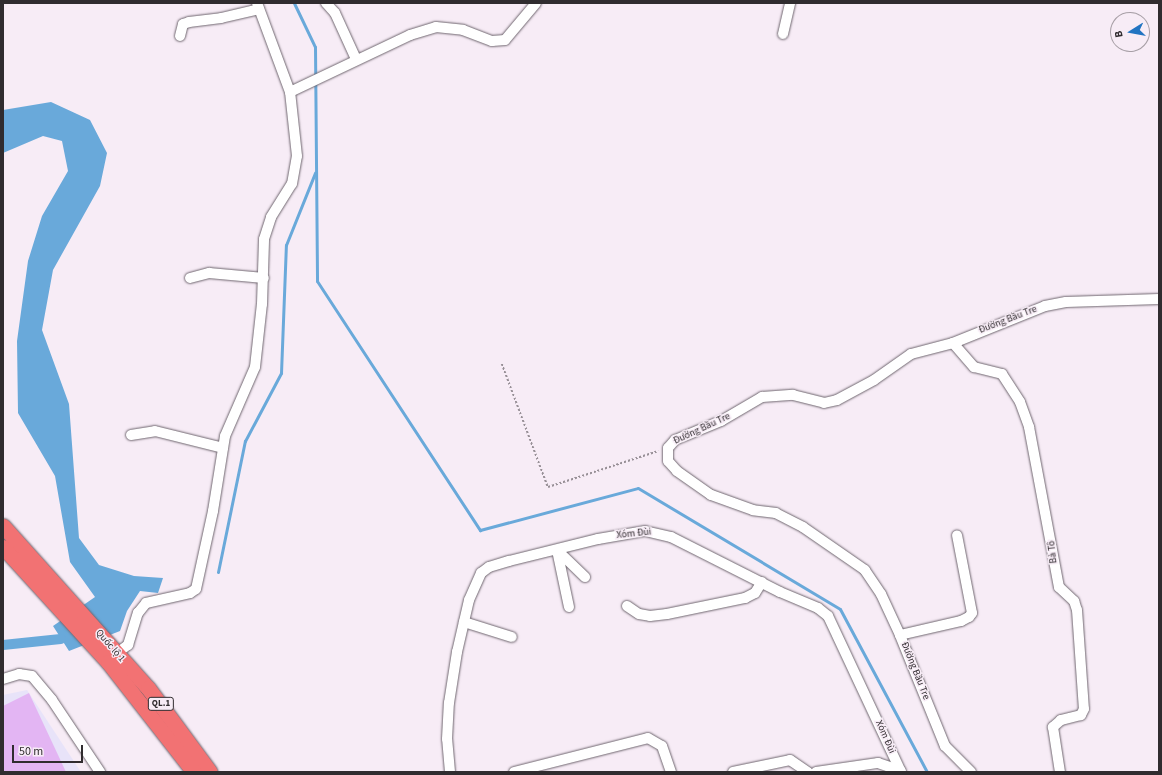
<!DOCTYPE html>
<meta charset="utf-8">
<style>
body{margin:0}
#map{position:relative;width:1162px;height:775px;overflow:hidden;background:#f7ecf6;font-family:"Source Sans 3",sans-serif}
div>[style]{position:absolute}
.industrial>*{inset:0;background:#e8e3f9}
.water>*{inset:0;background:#69a9da}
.stream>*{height:3px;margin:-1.5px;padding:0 1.5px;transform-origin:1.5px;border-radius:1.5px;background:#69a9da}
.canal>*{height:10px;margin:-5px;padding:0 5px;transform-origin:5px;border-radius:5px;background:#69a9da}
.building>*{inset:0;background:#e3b5f3}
.path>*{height:1.5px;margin-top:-0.75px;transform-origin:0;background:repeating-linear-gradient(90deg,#989097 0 2px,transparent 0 4px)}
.roads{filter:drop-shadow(0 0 1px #6f666f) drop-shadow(0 0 1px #6f666f)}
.minor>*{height:10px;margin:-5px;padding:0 5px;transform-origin:5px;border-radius:5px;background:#fff}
.highway>*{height:15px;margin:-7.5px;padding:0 7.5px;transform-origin:7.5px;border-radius:7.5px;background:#f27273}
span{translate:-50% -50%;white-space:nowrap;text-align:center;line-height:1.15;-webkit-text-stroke:3px #f7ecf6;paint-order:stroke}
.shield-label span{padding:1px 3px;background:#f7ecf6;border:1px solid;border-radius:3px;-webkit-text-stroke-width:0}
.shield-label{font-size:9px;color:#302c2f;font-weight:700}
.street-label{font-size:10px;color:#302c2f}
.frame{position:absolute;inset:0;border:4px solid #302c2f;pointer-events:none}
.north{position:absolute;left:1110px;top:12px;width:40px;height:40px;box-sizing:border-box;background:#f7ecf6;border:1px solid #a79fa6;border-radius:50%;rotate:259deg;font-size:11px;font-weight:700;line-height:16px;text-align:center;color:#302c2f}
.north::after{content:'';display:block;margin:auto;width:14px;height:18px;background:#2174c2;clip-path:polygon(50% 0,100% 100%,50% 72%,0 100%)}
.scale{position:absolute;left:12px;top:745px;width:71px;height:18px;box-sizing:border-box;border:2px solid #302c2f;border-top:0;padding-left:5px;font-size:12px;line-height:14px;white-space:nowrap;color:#302c2f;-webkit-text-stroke:3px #f7ecf6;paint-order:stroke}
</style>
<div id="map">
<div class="industrial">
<div style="clip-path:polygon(27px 690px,81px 772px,3px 772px,3px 695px)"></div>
</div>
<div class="water">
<div style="clip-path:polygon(51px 102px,90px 120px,107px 153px,100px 186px,53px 270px,42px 330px,69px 404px,79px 538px,99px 565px,134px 576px,163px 578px,158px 593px,140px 591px,127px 611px,120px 631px,69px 651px,53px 626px,95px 597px,70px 562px,55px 476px,18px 413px,17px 341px,28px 261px,42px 216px,68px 171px,62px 141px,43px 136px,3px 153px,3px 110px)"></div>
</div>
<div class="stream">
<div style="left:294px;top:3px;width:49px;rotate:64.5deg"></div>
<div style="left:315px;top:47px;width:234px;rotate:89.5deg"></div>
<div style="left:317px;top:281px;width:298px;rotate:56.8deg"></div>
<div style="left:480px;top:530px;width:163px;rotate:-14.9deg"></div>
<div style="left:638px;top:488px;width:235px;rotate:30.9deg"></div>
<div style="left:840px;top:609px;width:185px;rotate:61.9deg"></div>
<div style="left:218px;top:572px;width:134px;rotate:-78.4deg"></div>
<div style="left:245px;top:441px;width:77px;rotate:-62.1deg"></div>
<div style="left:281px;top:373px;width:128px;rotate:-87.8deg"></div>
<div style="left:286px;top:245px;width:78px;rotate:-68.1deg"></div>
</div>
<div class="canal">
<div style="left:3px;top:645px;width:58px;rotate:-5.9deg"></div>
</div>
<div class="building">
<div style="clip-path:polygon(29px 693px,66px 772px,3px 772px,3px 706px)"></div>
</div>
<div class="path">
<div style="left:502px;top:364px;width:131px;rotate:69.5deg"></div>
<div style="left:548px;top:487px;width:116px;rotate:-18.1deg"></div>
</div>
<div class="roads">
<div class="minor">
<div style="left:326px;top:3px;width:13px;rotate:48deg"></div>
<div style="left:335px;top:13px;width:51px;rotate:65.5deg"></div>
<div style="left:783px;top:34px;width:32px;rotate:-77deg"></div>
<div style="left:180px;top:36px;width:12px;rotate:-76deg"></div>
<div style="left:183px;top:24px;width:6px;rotate:-18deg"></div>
<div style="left:189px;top:22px;width:32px;rotate:-7deg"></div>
<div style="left:221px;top:18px;width:39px;rotate:-13deg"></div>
<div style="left:290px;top:92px;width:133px;rotate:-25.4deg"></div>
<div style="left:410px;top:35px;width:27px;rotate:-17deg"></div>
<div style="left:436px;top:27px;width:27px;rotate:6deg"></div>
<div style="left:463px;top:30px;width:31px;rotate:21deg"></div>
<div style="left:492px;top:41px;width:13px;rotate:-4deg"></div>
<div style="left:505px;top:40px;width:48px;rotate:-50deg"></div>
<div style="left:190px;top:278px;width:20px;rotate:-15deg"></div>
<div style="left:209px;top:273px;width:55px;rotate:5.2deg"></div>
<div style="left:953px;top:343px;width:32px;rotate:49deg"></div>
<div style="left:974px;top:367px;width:29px;rotate:14deg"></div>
<div style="left:1002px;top:374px;width:33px;rotate:57deg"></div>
<div style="left:1020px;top:402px;width:27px;rotate:70deg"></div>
<div style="left:1029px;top:427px;width:163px;rotate:79.4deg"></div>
<div style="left:1059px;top:587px;width:21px;rotate:43deg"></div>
<div style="left:1074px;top:601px;width:9px;rotate:72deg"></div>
<div style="left:1077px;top:610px;width:99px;rotate:86deg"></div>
<div style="left:1084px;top:709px;width:7px;rotate:117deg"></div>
<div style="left:1081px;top:715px;width:21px;rotate:166deg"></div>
<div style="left:1061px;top:720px;width:11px;rotate:139deg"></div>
<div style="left:1053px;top:727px;width:46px;rotate:81.2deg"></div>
<div style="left:131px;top:435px;width:24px;rotate:-9deg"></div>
<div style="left:155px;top:431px;width:70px;rotate:14deg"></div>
<div style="left:627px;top:606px;width:14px;rotate:34deg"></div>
<div style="left:639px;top:614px;width:11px;rotate:10deg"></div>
<div style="left:650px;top:616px;width:17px;rotate:-7deg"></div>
<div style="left:667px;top:614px;width:80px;rotate:-11.6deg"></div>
<div style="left:745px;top:598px;width:11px;rotate:-27deg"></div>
<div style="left:755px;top:593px;width:13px;rotate:-58deg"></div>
<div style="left:569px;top:607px;width:58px;rotate:-101.9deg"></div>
<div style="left:557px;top:550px;width:39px;rotate:44deg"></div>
<div style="left:464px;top:622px;width:50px;rotate:17.4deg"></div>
<div style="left:900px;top:635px;width:63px;rotate:-12.9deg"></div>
<div style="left:961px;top:621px;width:9px;rotate:-27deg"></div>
<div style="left:969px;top:617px;width:5px;rotate:-53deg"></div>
<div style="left:972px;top:613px;width:79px;rotate:-100.9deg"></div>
<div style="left:117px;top:653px;width:14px;rotate:-36deg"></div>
<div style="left:128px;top:645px;width:34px;rotate:-73deg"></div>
<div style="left:138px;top:613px;width:13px;rotate:-51deg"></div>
<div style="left:146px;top:603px;width:45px;rotate:-12.8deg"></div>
<div style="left:190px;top:593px;width:7px;rotate:-34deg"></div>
<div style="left:196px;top:589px;width:80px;rotate:-77.7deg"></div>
<div style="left:213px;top:511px;width:76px;rotate:-80.9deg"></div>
<div style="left:225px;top:436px;width:75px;rotate:-66.5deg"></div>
<div style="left:255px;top:367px;width:63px;rotate:-83.7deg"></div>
<div style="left:262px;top:304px;width:65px;rotate:-88.2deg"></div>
<div style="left:264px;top:239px;width:23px;rotate:-72deg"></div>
<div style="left:271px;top:217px;width:39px;rotate:-58deg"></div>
<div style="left:292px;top:184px;width:28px;rotate:-80deg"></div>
<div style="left:297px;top:156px;width:64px;rotate:-96.2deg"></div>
<div style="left:290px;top:92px;width:95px;rotate:-110.3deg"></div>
<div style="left:3px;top:679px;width:17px;rotate:-17deg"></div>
<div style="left:19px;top:674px;width:13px;rotate:9deg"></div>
<div style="left:32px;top:676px;width:31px;rotate:50deg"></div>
<div style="left:52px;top:700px;width:87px;rotate:56.3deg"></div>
<div style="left:450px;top:772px;width:33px;rotate:-95deg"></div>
<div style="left:447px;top:739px;width:36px;rotate:-87deg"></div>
<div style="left:449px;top:703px;width:52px;rotate:-81.1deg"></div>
<div style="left:457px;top:652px;width:53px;rotate:-77deg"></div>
<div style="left:469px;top:600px;width:30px;rotate:-66deg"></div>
<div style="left:481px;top:573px;width:10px;rotate:-37deg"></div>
<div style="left:489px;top:567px;width:21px;rotate:-17deg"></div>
<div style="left:509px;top:561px;width:92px;rotate:-13.9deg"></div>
<div style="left:598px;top:539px;width:48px;rotate:-9.7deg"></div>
<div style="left:645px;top:531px;width:27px;rotate:13deg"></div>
<div style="left:671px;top:537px;width:122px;rotate:26.8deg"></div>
<div style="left:780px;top:592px;width:41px;rotate:22.8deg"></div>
<div style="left:818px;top:608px;width:13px;rotate:39deg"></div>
<div style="left:828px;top:616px;width:172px;rotate:64.9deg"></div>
<div style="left:514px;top:772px;width:138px;rotate:-14.2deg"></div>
<div style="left:648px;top:738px;width:16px;rotate:30deg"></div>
<div style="left:662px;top:746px;width:28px;rotate:71deg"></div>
<div style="left:733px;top:772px;width:58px;rotate:-11.9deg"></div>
<div style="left:790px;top:760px;width:22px;rotate:34deg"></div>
<div style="left:816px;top:772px;width:63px;rotate:-8.3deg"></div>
<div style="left:878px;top:763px;width:24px;rotate:19deg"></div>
<div style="left:971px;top:772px;width:37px;rotate:-135deg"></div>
<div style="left:945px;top:746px;width:120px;rotate:-112.1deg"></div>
<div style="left:900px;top:635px;width:45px;rotate:-114.9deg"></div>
<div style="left:881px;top:594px;width:29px;rotate:-124deg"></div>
<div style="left:865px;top:570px;width:75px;rotate:-145.3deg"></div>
<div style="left:803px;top:527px;width:30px;rotate:-153deg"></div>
<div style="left:776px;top:513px;width:23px;rotate:-173deg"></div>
<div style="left:753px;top:510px;width:45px;rotate:-160.3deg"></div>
<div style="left:711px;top:495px;width:42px;rotate:-144.8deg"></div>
<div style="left:677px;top:471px;width:13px;rotate:-132deg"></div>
<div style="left:668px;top:461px;width:13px;rotate:-90deg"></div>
<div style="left:668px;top:448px;width:11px;rotate:-49deg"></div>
<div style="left:675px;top:440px;width:50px;rotate:-22.4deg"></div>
<div style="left:721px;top:421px;width:48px;rotate:-30.3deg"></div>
<div style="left:762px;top:397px;width:31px;rotate:-4deg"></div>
<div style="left:793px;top:395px;width:32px;rotate:14deg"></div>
<div style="left:824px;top:403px;width:13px;rotate:-13deg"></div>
<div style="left:837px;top:400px;width:42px;rotate:-28.4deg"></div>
<div style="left:874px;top:380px;width:45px;rotate:-35.1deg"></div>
<div style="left:911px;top:354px;width:43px;rotate:-14.7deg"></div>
<div style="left:953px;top:343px;width:99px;rotate:-21.9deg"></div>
<div style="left:1045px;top:306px;width:21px;rotate:-11deg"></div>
<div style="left:1066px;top:302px;width:93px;rotate:-1.8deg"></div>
</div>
<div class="highway">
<div style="left:3px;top:526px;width:217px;rotate:48.2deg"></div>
<div style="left:148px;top:688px;width:104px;rotate:53.6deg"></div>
<div style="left:3px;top:547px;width:156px;rotate:47.6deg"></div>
<div style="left:108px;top:662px;width:140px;rotate:52deg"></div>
</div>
</div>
<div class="shield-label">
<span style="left:161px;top:704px">QL.1</span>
</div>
<div class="street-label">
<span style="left:1008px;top:320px;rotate:-21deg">Đường Bầu Tre</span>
<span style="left:702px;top:429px;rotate:-25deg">Đường Bầu Tre</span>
<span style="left:634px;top:534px;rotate:-6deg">Xóm Đùi</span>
<span style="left:1053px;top:552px;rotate:-96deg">Bà Tô</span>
<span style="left:110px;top:646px;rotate:49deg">Quốc lộ 1</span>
<span style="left:915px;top:671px;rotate:68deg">Đường Bầu Tre</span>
<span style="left:885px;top:737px;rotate:66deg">Xóm Đùi</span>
</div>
<div class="frame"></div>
<div class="north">B</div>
<div class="scale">50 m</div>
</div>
